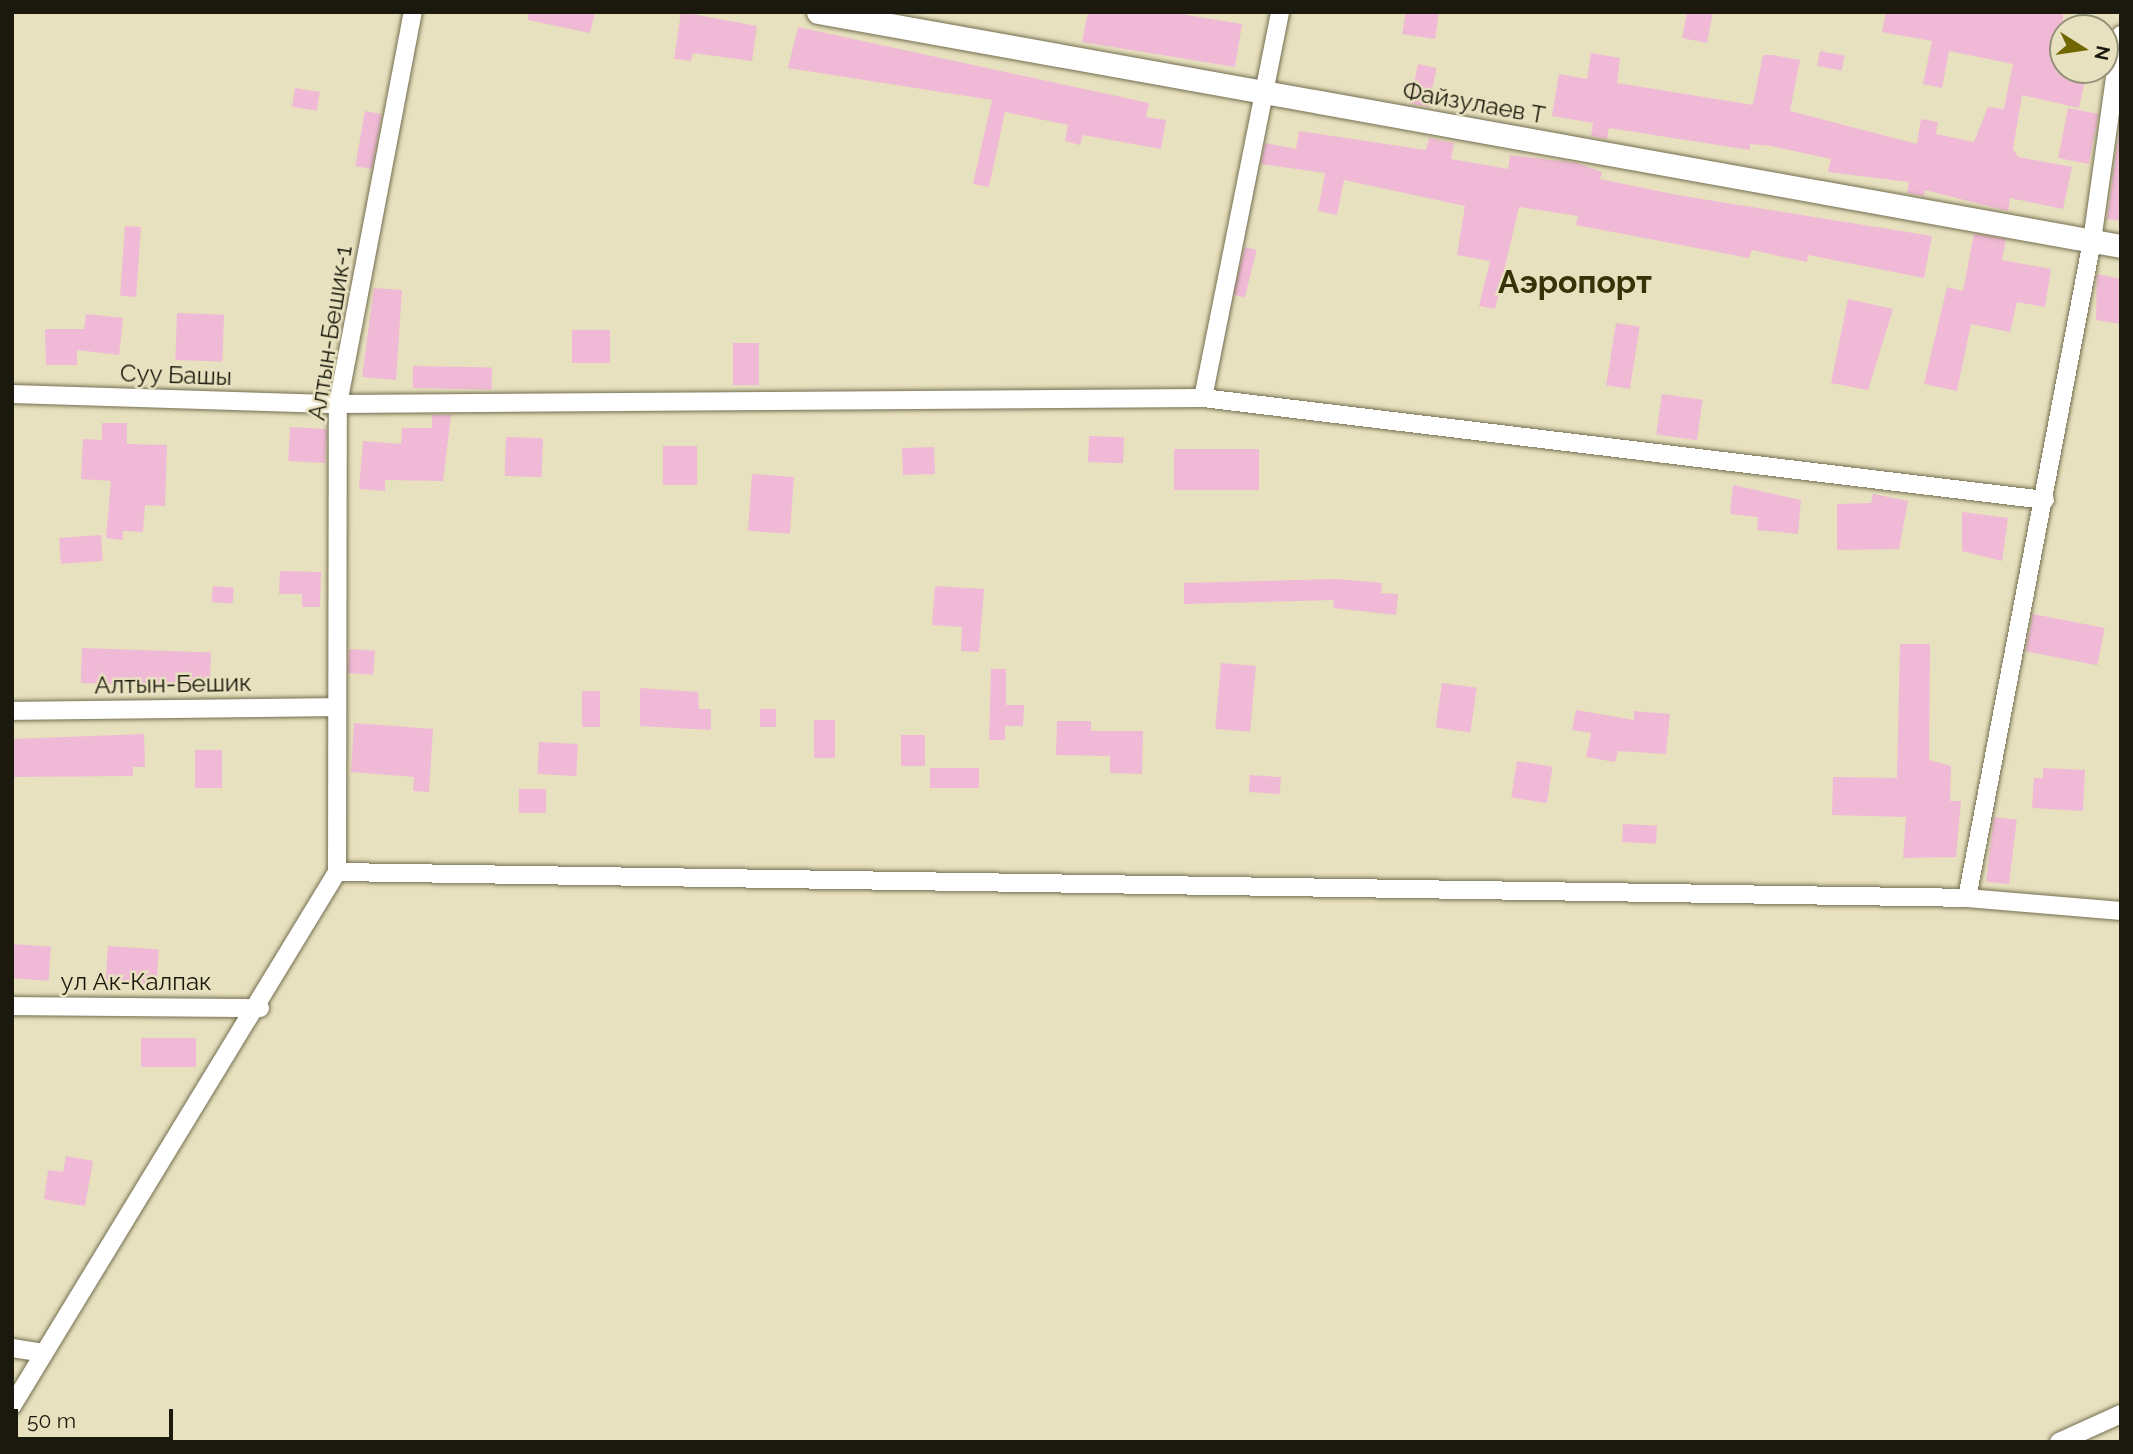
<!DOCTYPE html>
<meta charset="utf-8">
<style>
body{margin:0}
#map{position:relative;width:2133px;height:1454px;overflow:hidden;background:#e7e1bf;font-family:Raleway,sans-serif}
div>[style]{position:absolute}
.building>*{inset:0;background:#f0b9d5;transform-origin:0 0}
.roads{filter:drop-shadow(0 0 2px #746e50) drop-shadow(0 0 2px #746e50)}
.minor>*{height:18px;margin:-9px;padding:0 9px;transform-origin:9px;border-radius:9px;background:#fff}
.tertiary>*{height:23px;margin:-11.5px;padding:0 11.5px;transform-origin:11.5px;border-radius:11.5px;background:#fff}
span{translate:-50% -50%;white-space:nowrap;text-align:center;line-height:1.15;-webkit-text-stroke:5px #e7e1bf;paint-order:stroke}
.street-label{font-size:24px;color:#1b190d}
.district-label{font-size:32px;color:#373308;font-weight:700}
.frame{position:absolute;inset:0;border:14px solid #1b190d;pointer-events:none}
.north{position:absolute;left:2049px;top:14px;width:70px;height:70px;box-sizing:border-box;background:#e7e1bf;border:2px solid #959178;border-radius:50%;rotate:102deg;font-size:19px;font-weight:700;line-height:28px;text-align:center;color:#1b190d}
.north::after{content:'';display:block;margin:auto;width:24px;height:32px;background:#716700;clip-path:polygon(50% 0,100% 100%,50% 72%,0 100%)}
.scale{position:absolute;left:14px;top:1409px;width:159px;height:32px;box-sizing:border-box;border:4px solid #1b190d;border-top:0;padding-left:9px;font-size:21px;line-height:24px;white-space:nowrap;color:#1b190d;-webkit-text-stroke:5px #e7e1bf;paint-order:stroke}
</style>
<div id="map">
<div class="building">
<div style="clip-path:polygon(528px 12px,595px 12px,590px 33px,528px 20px)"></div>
<div style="clip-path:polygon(681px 12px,757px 26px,752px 61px,693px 53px,691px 61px,674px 59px)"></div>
<div style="clip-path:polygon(1088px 12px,1169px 12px,1242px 24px,1235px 67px,1082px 42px)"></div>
<div style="clip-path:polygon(1406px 12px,1439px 12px,1435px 39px,1402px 34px)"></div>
<div style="clip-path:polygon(1687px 12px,1713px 12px,1707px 43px,1682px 38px)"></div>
<div style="clip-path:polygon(1886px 12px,2063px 12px,2063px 70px,2087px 70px,2079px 108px,2022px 95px,2013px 149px,2018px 157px,2072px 167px,2063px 209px,2010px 198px,2008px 211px,1925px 190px,1924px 196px,1907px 193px,1909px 182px,1828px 172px,1831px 159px,1771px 146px,1750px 144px,1750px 150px,1609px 128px,1607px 139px,1591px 136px,1593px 123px,1552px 116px,1559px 74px,1587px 79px,1591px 53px,1620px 58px,1617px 83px,1753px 105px,1763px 55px,1773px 55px,1800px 60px,1790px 111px,1917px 144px,1921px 119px,1938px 122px,1936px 134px,1974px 142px,1988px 107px,2004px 109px,2013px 64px,1949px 51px,1942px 88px,1923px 84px,1932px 41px,1882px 32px)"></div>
<div style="clip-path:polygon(798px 27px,1149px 103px,1146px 117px,1166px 120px,1161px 149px,1083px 135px,1080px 145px,1065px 141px,1068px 125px,1005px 112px,989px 187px,973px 184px,992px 100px,788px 68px)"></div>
<div style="left:1820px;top:51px;width:25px;height:15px;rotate:11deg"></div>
<div style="left:1418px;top:64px;width:19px;height:40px;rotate:12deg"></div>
<div style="left:295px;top:88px;width:25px;height:19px;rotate:9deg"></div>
<div style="left:2068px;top:108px;width:31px;height:51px;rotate:11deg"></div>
<div style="left:365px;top:111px;width:17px;height:56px;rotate:10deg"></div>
<div style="clip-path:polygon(2121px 118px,2121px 221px,2107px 219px)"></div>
<div style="clip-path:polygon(1299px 131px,1426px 150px,1429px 138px,1454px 143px,1451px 159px,1508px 169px,1510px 155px,1577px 163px,1602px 172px,1600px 179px,1677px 195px,1932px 236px,1924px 278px,1808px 255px,1807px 262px,1752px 250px,1749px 258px,1576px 225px,1578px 216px,1519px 207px,1495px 309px,1479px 306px,1490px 261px,1457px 255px,1465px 206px,1344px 180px,1337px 215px,1318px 211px,1325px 173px,1261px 164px,1265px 143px,1296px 149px)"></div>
<div style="left:125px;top:226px;width:16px;height:70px;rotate:4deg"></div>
<div style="clip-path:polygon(1974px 234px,2006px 239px,2002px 260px,2051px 269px,2045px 307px,2017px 302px,2010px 332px,1971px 324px,1957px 391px,1924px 384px,1947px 287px,1963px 291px)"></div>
<div style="left:1245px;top:247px;width:12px;height:49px;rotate:14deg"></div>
<div style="clip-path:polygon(2097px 274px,2121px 279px,2121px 324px,2096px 320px)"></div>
<div style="clip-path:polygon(374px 288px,402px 290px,396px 380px,362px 377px)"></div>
<div style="clip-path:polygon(1848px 299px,1893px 309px,1868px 390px,1831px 383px)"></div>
<div style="left:177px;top:313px;width:47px;height:47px;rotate:2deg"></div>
<div style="clip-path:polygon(86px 314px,123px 318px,119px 355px,77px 350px,77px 365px,46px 365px,45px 329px,84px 329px)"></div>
<div style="left:1616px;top:323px;width:24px;height:63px;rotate:9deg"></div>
<div style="left:572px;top:330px;width:38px;height:33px"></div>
<div style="left:733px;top:343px;width:26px;height:42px"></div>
<div style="left:413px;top:366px;width:79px;height:22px;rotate:1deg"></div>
<div style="left:1662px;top:394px;width:41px;height:41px;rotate:8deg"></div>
<div style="clip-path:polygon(432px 415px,451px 415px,443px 481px,385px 480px,385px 491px,359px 489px,363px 441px,401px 444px,402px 428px,432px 428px)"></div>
<div style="clip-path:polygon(102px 423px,127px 423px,127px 444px,167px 445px,165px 506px,145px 505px,143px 532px,123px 531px,123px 540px,106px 538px,111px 481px,81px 479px,83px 439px,102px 440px)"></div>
<div style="left:290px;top:427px;width:37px;height:34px;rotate:3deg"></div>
<div style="left:1089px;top:436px;width:35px;height:26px;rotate:2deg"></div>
<div style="left:506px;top:437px;width:37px;height:39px;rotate:2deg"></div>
<div style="left:697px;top:446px;width:39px;height:34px;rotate:90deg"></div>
<div style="left:934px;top:447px;width:27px;height:32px;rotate:88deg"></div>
<div style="left:1259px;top:449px;width:41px;height:85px;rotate:90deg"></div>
<div style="left:752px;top:474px;width:42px;height:57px;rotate:4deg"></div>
<div style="clip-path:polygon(1733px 485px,1801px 500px,1798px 534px,1757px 530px,1758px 517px,1730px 514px)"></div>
<div style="clip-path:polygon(1873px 494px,1908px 501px,1899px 549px,1837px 550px,1837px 504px,1871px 503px)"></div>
<div style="clip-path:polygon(1962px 512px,2008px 518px,2002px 561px,1962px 551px)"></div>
<div style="left:101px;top:535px;width:26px;height:42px;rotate:86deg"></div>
<div style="clip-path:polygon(280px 571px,321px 572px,320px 607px,302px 607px,302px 594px,279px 594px)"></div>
<div style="clip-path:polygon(1336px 579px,1382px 583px,1381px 593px,1398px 594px,1396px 615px,1333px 608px,1334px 600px,1184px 604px,1184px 583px)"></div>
<div style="left:213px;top:586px;width:21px;height:16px;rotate:5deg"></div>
<div style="clip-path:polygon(935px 586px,984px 589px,979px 652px,961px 651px,962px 627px,932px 625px)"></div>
<div style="left:2033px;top:614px;width:73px;height:38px;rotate:11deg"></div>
<div style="clip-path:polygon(1900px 644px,1930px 644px,1929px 760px,1951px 766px,1950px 801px,1961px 801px,1956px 857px,1903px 858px,1906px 817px,1832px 815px,1833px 777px,1897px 778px)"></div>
<div style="left:82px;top:648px;width:129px;height:35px;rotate:2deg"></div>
<div style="left:349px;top:649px;width:26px;height:24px;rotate:4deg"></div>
<div style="left:1221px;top:663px;width:35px;height:66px;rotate:5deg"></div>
<div style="clip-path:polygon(991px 669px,1006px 669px,1006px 705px,1024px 705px,1023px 726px,1005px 726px,1005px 740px,989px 740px)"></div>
<div style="left:1442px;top:683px;width:35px;height:45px;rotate:8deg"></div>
<div style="clip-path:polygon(640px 688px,698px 692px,699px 709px,711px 709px,711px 730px,640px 726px)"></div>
<div style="left:582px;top:691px;width:18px;height:36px"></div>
<div style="left:760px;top:709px;width:16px;height:18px"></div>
<div style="clip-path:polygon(1576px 710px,1634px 720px,1634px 711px,1670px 714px,1666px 754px,1618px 751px,1615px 762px,1586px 757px,1591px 733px,1572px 730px)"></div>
<div style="left:814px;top:720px;width:21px;height:38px"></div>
<div style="clip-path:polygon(1057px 721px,1091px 721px,1091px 731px,1143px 731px,1142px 774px,1110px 773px,1110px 756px,1056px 755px)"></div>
<div style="clip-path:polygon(354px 723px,433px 729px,429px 792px,413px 791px,414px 777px,351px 772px)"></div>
<div style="clip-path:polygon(144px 734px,145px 767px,133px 767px,133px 776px,12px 777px,12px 739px)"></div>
<div style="left:901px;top:735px;width:24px;height:31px"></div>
<div style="left:539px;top:742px;width:39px;height:32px;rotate:3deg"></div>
<div style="left:195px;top:750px;width:27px;height:38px"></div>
<div style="left:1517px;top:761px;width:36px;height:37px;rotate:9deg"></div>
<div style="left:930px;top:768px;width:49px;height:20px"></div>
<div style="clip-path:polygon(2043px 768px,2085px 770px,2083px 811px,2032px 808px,2034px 778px,2043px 778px)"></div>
<div style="left:1250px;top:775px;width:31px;height:17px;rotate:4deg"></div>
<div style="left:519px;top:789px;width:27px;height:24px"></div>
<div style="left:1994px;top:817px;width:23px;height:65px;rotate:7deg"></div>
<div style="left:1623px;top:824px;width:34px;height:18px;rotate:3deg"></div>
<div style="left:12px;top:944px;width:39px;height:34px;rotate:4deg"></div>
<div style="left:108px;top:946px;width:51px;height:36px;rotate:4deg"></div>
<div style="left:141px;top:1038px;width:55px;height:29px"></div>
<div style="clip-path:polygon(66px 1156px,93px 1161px,85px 1206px,44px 1199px,48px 1170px,63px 1172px)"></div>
</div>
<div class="roads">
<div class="minor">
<div style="left:12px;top:394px;width:326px;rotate:1.8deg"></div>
<div style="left:338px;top:404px;width:865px;rotate:-0.4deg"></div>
<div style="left:1203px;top:398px;width:394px;rotate:-78.7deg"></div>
<div style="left:1203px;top:398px;width:848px;rotate:6.91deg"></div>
<div style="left:12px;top:711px;width:323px;rotate:-0.7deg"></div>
<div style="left:337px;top:872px;width:468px;rotate:-89.9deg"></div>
<div style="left:338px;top:404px;width:399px;rotate:-79.2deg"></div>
<div style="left:1967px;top:898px;width:669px;rotate:-79.23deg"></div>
<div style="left:2092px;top:241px;width:208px;rotate:-82deg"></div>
<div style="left:12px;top:1006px;width:248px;rotate:0.5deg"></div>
<div style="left:12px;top:1348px;width:30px;rotate:9deg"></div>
<div style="left:12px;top:1406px;width:625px;rotate:-58.67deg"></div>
<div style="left:337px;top:872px;width:1630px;rotate:0.91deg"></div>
<div style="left:1967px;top:898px;width:155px;rotate:4.8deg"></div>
<div style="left:2059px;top:1442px;width:68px;rotate:-24.3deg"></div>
</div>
<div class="tertiary">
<div style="left:818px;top:12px;width:1324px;rotate:10.18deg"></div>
</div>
</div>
<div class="street-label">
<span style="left:1474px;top:103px;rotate:10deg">Файзулаев Т</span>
<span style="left:330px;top:333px;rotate:-81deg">Алтын-Бешик-1</span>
<span style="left:176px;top:375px;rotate:2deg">Суу Башы</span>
<span style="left:173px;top:684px;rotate:-1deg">Алтын-Бешик</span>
<span style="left:136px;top:982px">ул Ак-Калпак</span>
</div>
<div class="district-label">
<span style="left:1575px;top:282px">Аэропорт</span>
</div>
<div class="frame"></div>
<div class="north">N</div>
<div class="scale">50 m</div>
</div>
